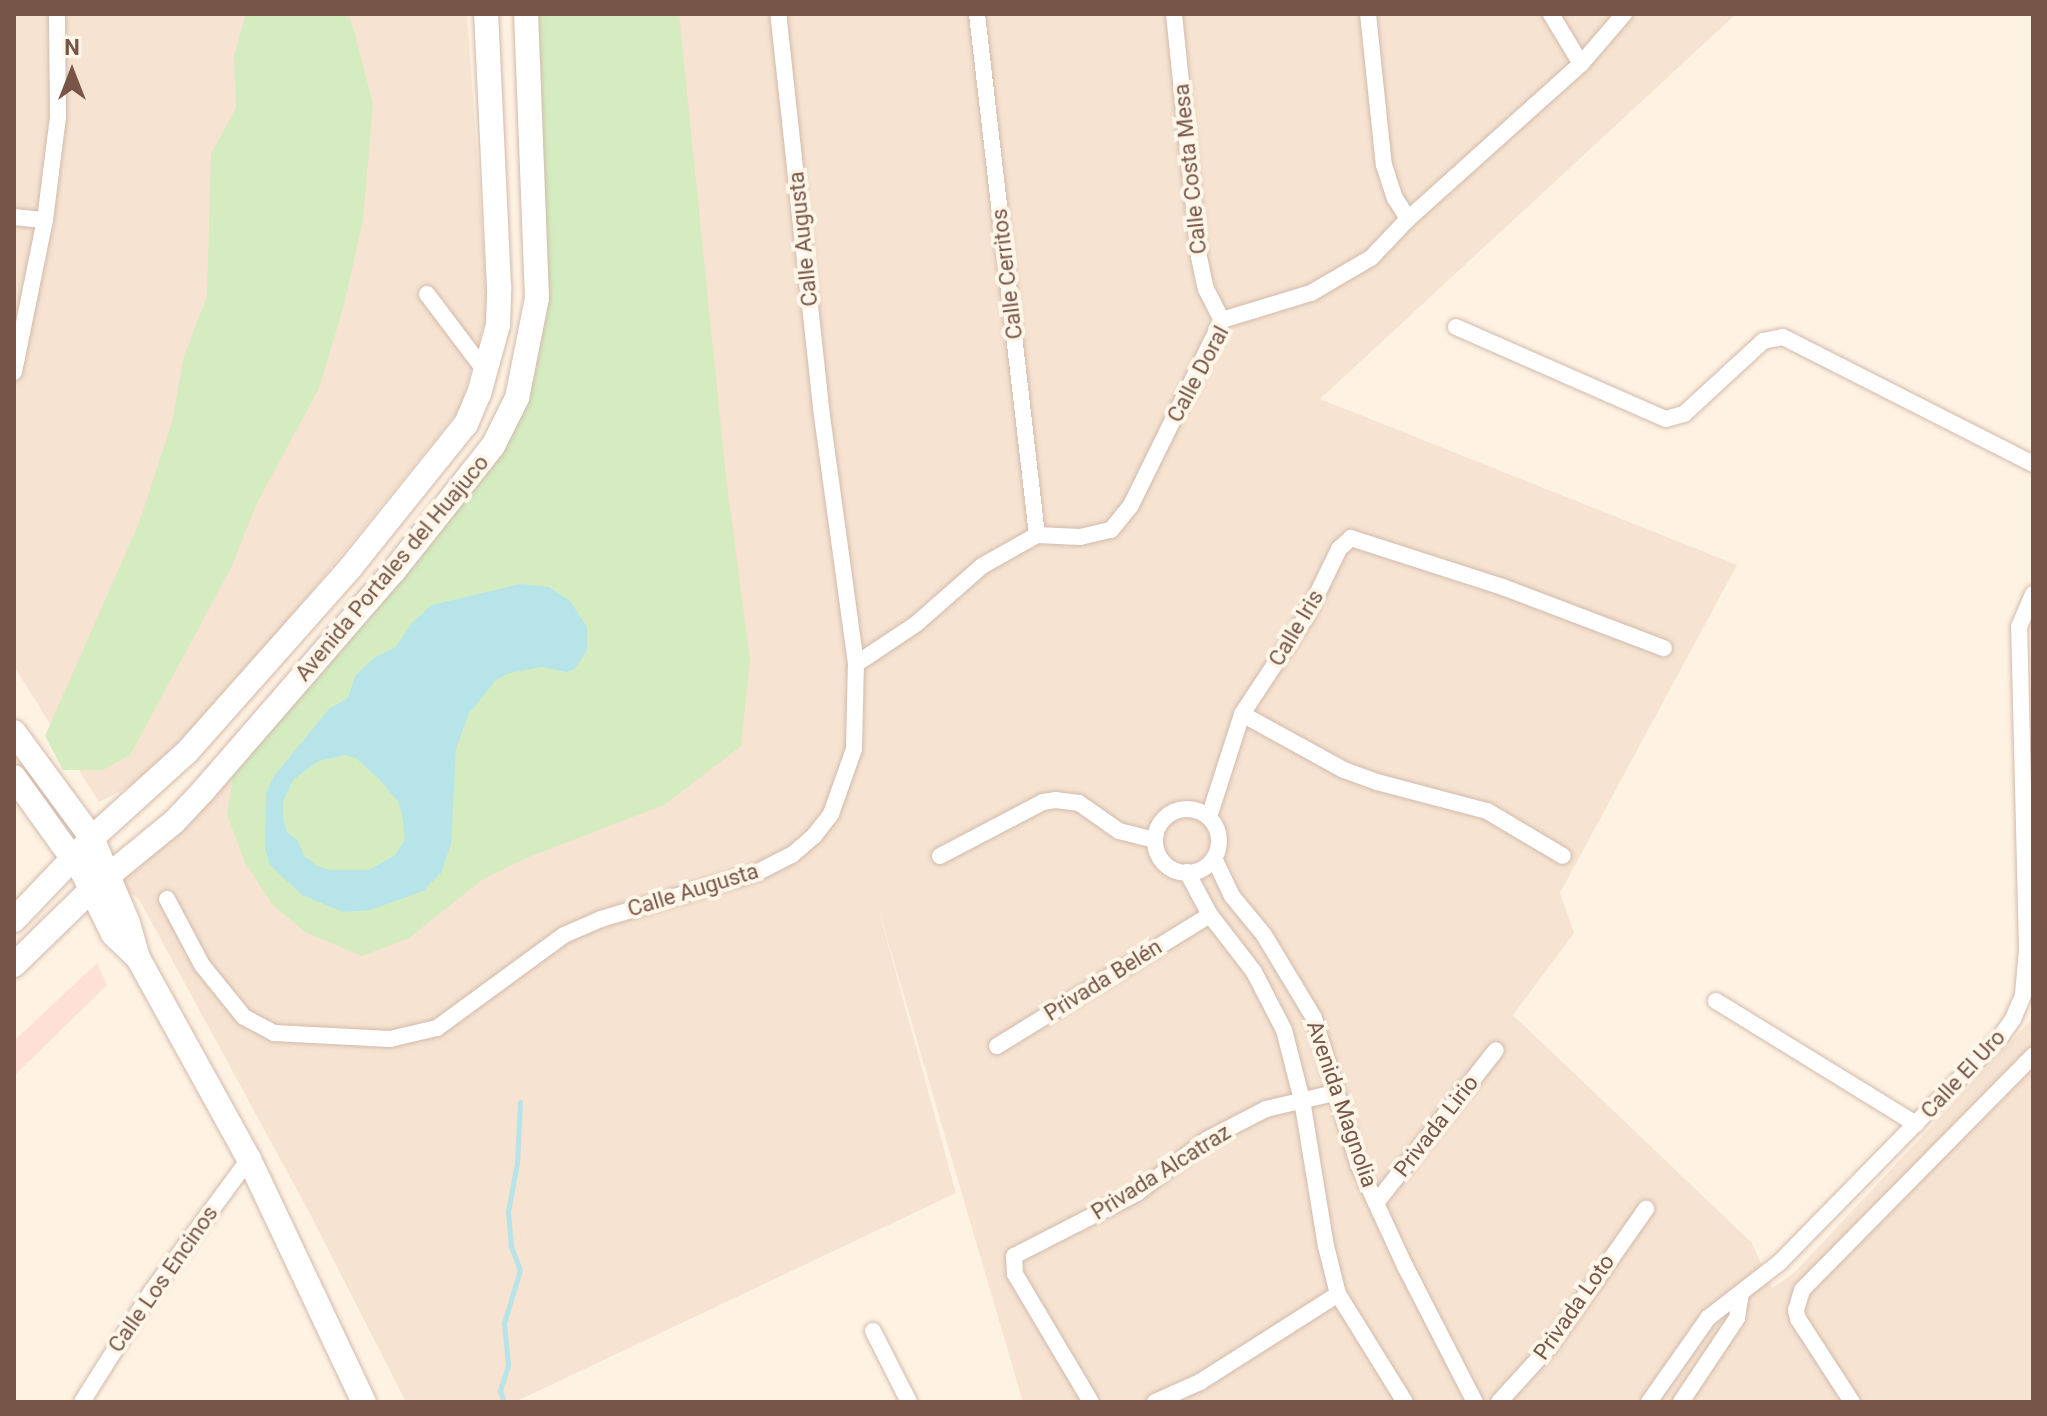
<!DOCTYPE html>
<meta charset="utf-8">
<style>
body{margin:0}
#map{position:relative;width:2047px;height:1416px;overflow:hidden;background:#fef2e3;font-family:Roboto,sans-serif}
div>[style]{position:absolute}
.residential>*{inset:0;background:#f6e3d1}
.commercial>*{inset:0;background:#ffe0d6}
.green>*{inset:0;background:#d4ecc0}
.water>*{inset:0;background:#b6e4e9}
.stream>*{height:5px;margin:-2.5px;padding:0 2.5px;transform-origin:2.5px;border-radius:2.5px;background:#b6e4e9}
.roads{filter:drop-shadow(0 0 2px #d2baab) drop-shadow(0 0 2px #d2baab)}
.street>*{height:16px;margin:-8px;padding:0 8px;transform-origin:8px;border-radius:8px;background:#fff}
.street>.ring{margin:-8px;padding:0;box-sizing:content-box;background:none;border:16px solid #fff;border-radius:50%}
.secondary>*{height:24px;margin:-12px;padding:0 12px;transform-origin:12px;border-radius:12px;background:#fff}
span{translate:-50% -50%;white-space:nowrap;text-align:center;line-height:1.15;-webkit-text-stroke:8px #fff6ea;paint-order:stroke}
.street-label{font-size:22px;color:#775647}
.frame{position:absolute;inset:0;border:16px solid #775647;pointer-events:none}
.north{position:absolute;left:32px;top:32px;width:80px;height:80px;-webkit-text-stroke:6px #fff6ea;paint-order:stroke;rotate:0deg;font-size:22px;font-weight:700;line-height:32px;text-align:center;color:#775647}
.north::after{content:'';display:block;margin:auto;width:28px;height:36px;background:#775647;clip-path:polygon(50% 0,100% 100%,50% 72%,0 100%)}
</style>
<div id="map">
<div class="residential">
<div style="clip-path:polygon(14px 14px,467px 14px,488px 310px,460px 409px,169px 767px,99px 802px,14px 666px)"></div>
<div style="clip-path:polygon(526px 14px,1736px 14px,1320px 399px,1737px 565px,1560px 893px,1574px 933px,1513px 1015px,1752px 1243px,1772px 1288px,1794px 1273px,2033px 1018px,2033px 1402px,1023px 1402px,877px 904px,956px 1193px,515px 1402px,406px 1402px,308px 1210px,139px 899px,108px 879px,476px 469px,530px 344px)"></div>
</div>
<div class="commercial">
<div style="clip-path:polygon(97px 963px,107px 985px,14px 1076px,14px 1041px)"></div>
</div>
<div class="green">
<div style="clip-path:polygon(246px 14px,348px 14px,354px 31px,373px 104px,363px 220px,344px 305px,319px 388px,256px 505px,231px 568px,130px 755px,103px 770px,63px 770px,45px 736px,139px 523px,172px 422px,184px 356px,207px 297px,211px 154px,236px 108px,234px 56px)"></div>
<div style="clip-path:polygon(537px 14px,679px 14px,726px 477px,750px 660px,741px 746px,664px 805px,531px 856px,483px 879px,409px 938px,362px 956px,305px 932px,272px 904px,245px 862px,227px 815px,235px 763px,331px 659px,455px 514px,517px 425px,538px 363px,544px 322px)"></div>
</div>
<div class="water">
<div style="clip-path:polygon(evenodd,520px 584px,549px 587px,570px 601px,587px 627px,587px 650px,575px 669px,567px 672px,542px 667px,509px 673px,496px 680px,469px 713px,456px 749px,451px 844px,441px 873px,423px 891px,370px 910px,343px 912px,302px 895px,270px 865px,265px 848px,266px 793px,274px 776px,329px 709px,348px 698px,355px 676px,374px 658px,396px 647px,412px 623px,432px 605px,520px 584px,345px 755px,356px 758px,379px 779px,399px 803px,403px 820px,405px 840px,394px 856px,369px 870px,330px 870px,317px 866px,304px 856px,298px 841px,287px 832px,283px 818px,283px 802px,293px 780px,318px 761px,345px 755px)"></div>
</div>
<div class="stream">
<div style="left:504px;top:1402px;width:12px;rotate:-110deg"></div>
<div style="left:500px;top:1391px;width:28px;rotate:-73deg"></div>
<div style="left:508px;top:1364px;width:41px;rotate:-95.6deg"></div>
<div style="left:504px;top:1323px;width:55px;rotate:-73.2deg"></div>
<div style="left:520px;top:1270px;width:26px;rotate:-111deg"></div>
<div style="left:511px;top:1246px;width:34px;rotate:-95deg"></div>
<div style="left:508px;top:1212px;width:50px;rotate:-79.6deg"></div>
<div style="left:517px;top:1163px;width:61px;rotate:-87.2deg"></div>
</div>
<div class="roads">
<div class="street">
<div style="left:977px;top:14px;width:524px;rotate:83.43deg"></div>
<div style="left:1174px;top:14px;width:244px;rotate:84.1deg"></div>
<div style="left:1199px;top:257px;width:33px;rotate:78deg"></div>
<div style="left:1206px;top:289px;width:35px;rotate:63deg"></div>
<div style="left:1368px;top:14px;width:152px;rotate:84deg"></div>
<div style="left:1384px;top:165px;width:35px;rotate:72deg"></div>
<div style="left:1395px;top:198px;width:25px;rotate:58deg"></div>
<div style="left:1551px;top:14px;width:58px;rotate:59deg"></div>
<div style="left:14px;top:217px;width:31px;rotate:6deg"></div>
<div style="left:427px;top:294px;width:96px;rotate:53deg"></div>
<div style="left:1456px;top:327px;width:229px;rotate:23.7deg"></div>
<div style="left:1666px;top:419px;width:19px;rotate:-16deg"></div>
<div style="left:1684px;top:414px;width:108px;rotate:-42.7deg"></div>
<div style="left:1763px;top:341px;width:20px;rotate:-11deg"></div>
<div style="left:1783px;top:337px;width:280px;rotate:26.9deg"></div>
<div style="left:14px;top:372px;width:155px;rotate:-78.5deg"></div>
<div style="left:45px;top:220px;width:104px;rotate:-82.8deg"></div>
<div style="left:58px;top:117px;width:103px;rotate:-90.6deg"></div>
<div style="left:856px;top:664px;width:72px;rotate:-33.7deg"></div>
<div style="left:916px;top:624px;width:88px;rotate:-41.3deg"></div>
<div style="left:982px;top:566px;width:63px;rotate:-29.4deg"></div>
<div style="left:1037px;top:535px;width:43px;rotate:2.7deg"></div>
<div style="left:1080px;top:537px;width:32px;rotate:-13deg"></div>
<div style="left:1111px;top:530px;width:32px;rotate:-51deg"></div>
<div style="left:1131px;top:505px;width:206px;rotate:-63.8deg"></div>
<div style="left:1222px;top:320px;width:93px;rotate:-16.9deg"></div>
<div style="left:1311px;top:293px;width:69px;rotate:-30.3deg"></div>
<div style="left:1371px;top:258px;width:54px;rotate:-46.5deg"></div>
<div style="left:1408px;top:219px;width:232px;rotate:-41.9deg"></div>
<div style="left:1581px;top:64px;width:66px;rotate:-49.3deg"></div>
<div style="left:1242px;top:714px;width:116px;rotate:28.8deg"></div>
<div style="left:1344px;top:770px;width:35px;rotate:20deg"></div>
<div style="left:1377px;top:782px;width:114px;rotate:14.8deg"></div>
<div style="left:1487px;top:811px;width:88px;rotate:30.6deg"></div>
<div class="ring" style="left:1155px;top:809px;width:48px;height:48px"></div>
<div style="left:1209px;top:817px;width:108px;rotate:-72.2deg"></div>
<div style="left:1242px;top:714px;width:116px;rotate:-56.6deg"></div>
<div style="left:1306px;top:617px;width:76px;rotate:-64.1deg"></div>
<div style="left:1339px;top:549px;width:16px;rotate:-43deg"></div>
<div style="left:1351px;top:538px;width:160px;rotate:17.9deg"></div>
<div style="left:1503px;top:587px;width:172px;rotate:20.8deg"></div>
<div style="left:940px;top:856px;width:116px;rotate:-27.7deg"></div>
<div style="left:1043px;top:802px;width:12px;rotate:-9deg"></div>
<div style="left:1055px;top:800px;width:24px;rotate:7deg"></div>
<div style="left:1079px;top:803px;width:49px;rotate:35deg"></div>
<div style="left:1119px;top:831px;width:37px;rotate:14deg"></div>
<div style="left:1214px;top:858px;width:42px;rotate:64.7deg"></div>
<div style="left:1232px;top:896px;width:50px;rotate:50.6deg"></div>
<div style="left:1264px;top:935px;width:97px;rotate:58.9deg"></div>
<div style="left:1314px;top:1018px;width:152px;rotate:73.2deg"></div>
<div style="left:1358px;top:1164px;width:112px;rotate:65.3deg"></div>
<div style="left:1405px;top:1266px;width:153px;rotate:62.8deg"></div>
<div style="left:1187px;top:872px;width:49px;rotate:61.9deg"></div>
<div style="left:1210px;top:915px;width:72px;rotate:52.3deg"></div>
<div style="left:1254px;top:972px;width:65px;rotate:62.7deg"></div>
<div style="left:1284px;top:1030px;width:72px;rotate:75.6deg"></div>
<div style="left:1302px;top:1100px;width:148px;rotate:80.7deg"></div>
<div style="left:1326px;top:1246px;width:49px;rotate:76deg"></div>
<div style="left:1338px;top:1294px;width:127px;rotate:58.2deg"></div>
<div style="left:167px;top:899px;width:75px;rotate:62.1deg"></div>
<div style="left:202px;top:965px;width:67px;rotate:51.1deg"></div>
<div style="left:244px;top:1017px;width:34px;rotate:28deg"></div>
<div style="left:274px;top:1033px;width:116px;rotate:3deg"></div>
<div style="left:390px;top:1039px;width:48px;rotate:-13.2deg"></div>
<div style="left:437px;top:1028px;width:157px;rotate:-36.2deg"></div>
<div style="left:564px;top:935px;width:40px;rotate:-23.4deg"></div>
<div style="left:601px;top:919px;width:164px;rotate:-16.7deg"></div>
<div style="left:758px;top:872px;width:38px;rotate:-27deg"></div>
<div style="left:792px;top:855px;width:29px;rotate:-41deg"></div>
<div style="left:814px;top:836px;width:28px;rotate:-52deg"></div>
<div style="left:831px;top:814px;width:69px;rotate:-70.5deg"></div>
<div style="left:854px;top:749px;width:85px;rotate:-88.7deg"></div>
<div style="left:856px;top:664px;width:259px;rotate:-97.8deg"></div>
<div style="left:821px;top:407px;width:395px;rotate:-96.2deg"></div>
<div style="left:1716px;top:1001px;width:235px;rotate:31.6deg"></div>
<div style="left:997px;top:1046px;width:250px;rotate:-31.6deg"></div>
<div style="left:1376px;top:1203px;width:194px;rotate:-51.9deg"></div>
<div style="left:873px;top:1331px;width:80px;rotate:63.1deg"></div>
<div style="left:82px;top:1402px;width:131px;rotate:-57.8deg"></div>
<div style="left:152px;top:1291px;width:164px;rotate:-53.7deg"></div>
<div style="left:1091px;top:1402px;width:149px;rotate:-120.7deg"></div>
<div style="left:1015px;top:1274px;width:18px;rotate:-93deg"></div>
<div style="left:1014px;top:1256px;width:138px;rotate:-27.1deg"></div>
<div style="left:1137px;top:1193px;width:89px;rotate:-37.3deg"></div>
<div style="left:1208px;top:1139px;width:65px;rotate:-27.3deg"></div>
<div style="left:1266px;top:1109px;width:70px;rotate:-13.2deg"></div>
<div style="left:1155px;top:1402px;width:49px;rotate:-24deg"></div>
<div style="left:1200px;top:1382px;width:164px;rotate:-32.5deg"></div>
<div style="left:1499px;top:1402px;width:74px;rotate:-47.7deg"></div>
<div style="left:1549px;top:1347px;width:169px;rotate:-54.9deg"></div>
<div style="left:1649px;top:1402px;width:103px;rotate:-54.9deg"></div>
<div style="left:1708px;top:1318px;width:90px;rotate:-37.8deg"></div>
<div style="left:1779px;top:1263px;width:318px;rotate:-45.6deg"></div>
<div style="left:2001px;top:1036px;width:21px;rotate:-55deg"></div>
<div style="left:2013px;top:1019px;width:26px;rotate:-67deg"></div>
<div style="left:2023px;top:995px;width:46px;rotate:-85deg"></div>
<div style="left:2027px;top:949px;width:322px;rotate:-91.4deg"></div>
<div style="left:2019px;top:627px;width:36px;rotate:-67deg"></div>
<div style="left:1681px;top:1402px;width:101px;rotate:-56.3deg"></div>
<div style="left:1737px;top:1318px;width:24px;rotate:-81deg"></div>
<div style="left:1852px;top:1402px;width:99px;rotate:-123deg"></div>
<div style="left:1798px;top:1319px;width:9px;rotate:-103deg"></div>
<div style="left:1796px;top:1310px;width:21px;rotate:-73deg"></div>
<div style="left:1802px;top:1290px;width:329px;rotate:-45.4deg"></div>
</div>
<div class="secondary">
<div style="left:14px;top:732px;width:132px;rotate:53.7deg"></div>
<div style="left:92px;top:838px;width:92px;rotate:67deg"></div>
<div style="left:128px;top:923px;width:36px;rotate:74deg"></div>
<div style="left:138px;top:958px;width:230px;rotate:61.1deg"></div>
<div style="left:249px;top:1159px;width:269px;rotate:64.7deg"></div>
<div style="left:14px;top:777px;width:118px;rotate:54.3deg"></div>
<div style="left:83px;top:873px;width:68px;rotate:63.8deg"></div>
<div style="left:113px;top:934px;width:32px;rotate:44deg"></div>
<div style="left:14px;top:920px;width:113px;rotate:-46.4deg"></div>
<div style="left:92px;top:838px;width:128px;rotate:-42.2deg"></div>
<div style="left:187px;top:752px;width:247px;rotate:-48.4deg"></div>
<div style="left:351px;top:567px;width:184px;rotate:-51.2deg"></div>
<div style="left:466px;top:424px;width:33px;rotate:-67deg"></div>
<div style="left:479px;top:394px;width:72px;rotate:-74.6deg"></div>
<div style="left:498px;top:325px;width:38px;rotate:-88deg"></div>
<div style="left:499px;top:287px;width:273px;rotate:-92.7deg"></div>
<div style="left:14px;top:965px;width:109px;rotate:-44.3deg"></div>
<div style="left:92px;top:889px;width:106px;rotate:-39.3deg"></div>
<div style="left:174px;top:822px;width:42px;rotate:-46.9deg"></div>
<div style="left:203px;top:791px;width:290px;rotate:-49.1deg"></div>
<div style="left:393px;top:572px;width:161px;rotate:-51.6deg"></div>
<div style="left:493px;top:446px;width:54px;rotate:-63.4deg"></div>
<div style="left:517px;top:398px;width:102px;rotate:-78.7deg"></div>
<div style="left:537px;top:298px;width:284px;rotate:-92.2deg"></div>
</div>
</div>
<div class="street-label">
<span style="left:1190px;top:169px;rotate:-96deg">Calle Costa Mesa</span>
<span style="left:803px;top:239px;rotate:-96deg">Calle Augusta</span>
<span style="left:1007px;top:274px;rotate:-97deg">Calle Cerritos</span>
<span style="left:1198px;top:374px;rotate:-62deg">Calle Doral</span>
<span style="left:392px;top:568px;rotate:-50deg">Avenida Portales del Huajuco</span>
<span style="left:1296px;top:628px;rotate:-59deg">Calle Iris</span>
<span style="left:693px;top:890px;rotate:-17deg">Calle Augusta</span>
<span style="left:1103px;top:980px;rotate:-32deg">Privada Belén</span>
<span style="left:1963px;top:1074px;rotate:-47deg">Calle El Uro</span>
<span style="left:1342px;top:1104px;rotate:71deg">Avenida Magnolia</span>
<span style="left:1436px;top:1126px;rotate:-52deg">Privada Lirio</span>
<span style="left:1161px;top:1172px;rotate:-32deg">Privada Alcatraz</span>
<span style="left:163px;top:1279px;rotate:-55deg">Calle Los Encinos</span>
<span style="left:1574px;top:1307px;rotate:-55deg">Privada Loto</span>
</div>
<div class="frame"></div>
<div class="north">N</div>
</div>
